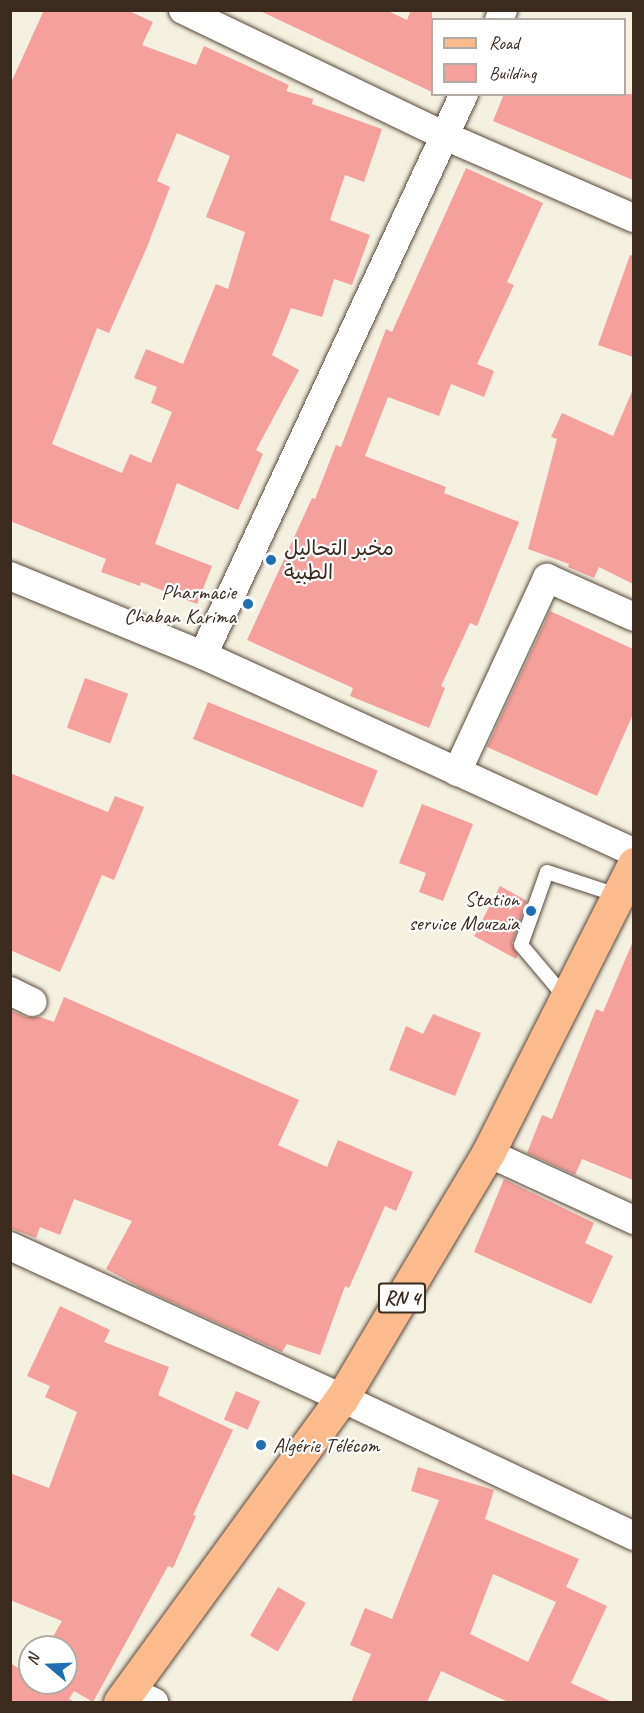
<!DOCTYPE html>
<meta charset="utf-8">
<style>
body{margin:0}
#map{position:relative;width:644px;height:1713px;overflow:hidden;background:#f5f1e1;font-family:Caveat,"Playpen Sans Arabic",sans-serif}
div>[style]{position:absolute}
.building>*{inset:0;background:#f5a09b;transform-origin:0 0}
.roads{filter:drop-shadow(0 0 2px #57483b) drop-shadow(0 0 2px #57483b)}
.lane>*{height:14px;margin:-7px;padding:0 7px;transform-origin:7px;border-radius:7px;background:#fff}
.street>*{height:28px;margin:-14px;padding:0 14px;transform-origin:14px;border-radius:14px;background:#fff}
.primary>*{height:33px;margin:-16.5px;padding:0 16.5px;transform-origin:16.5px;border-radius:16.5px;background:#fbbb8d}
.dots>*{width:16px;height:16px;translate:-50% -50%;box-sizing:border-box;border:3px solid #fff;border-radius:50%}
span{translate:-50% -50%;white-space:nowrap;text-align:center;line-height:1.15;-webkit-text-stroke:4.5px #fff;paint-order:stroke}
.shield-label span{padding:2px 4px;background:#fff;border:2px solid;border-radius:4px;-webkit-text-stroke-width:0}
.shield-label{font-size:20px;color:#3b2a1e;font-weight:700}
.poi-label{font-size:21px;color:#3b2a1e}
.left{translate:0 -50%;text-align:left}
.right{translate:-100% -50%;text-align:right}
.frame{position:absolute;inset:0;border:12px solid #3b2a1e;pointer-events:none}
.legend{position:absolute;left:431px;top:18px;width:195px;height:78px;box-sizing:border-box;background:#fff;border:2px solid #b1aaa5;margin:0;padding:8px 10px;list-style:none;font-size:18px;color:#3b2a1e}
.legend li{display:flex;align-items:center;gap:12px;height:30px}
.legend b{width:30px;border:2px solid #b1aaa5}
.north{position:absolute;left:18px;top:1635px;width:60px;height:60px;box-sizing:border-box;background:#fff;border:2px solid #b1aaa5;border-radius:50%;rotate:289deg;font-size:16px;font-weight:700;line-height:24px;text-align:center;color:#3b2a1e}
.north::after{content:'';display:block;margin:auto;width:21px;height:27px;background:#1f6fb2;clip-path:polygon(50% 0,100% 100%,50% 72%,0 100%)}
</style>
<div id="map">
<div class="building">
<div style="clip-path:polygon(evenodd,44px 10px,127px 10px,153px 22px,142px 45px,196px 65px,204px 46px,289px 85px,286px 91px,313px 99px,312px 104px,382px 129px,364px 182px,345px 175px,330px 220px,370px 235px,352px 285px,334px 279px,322px 317px,291px 308px,272px 355px,299px 370px,256px 450px,263px 454px,238px 510px,177px 483px,155px 544px,212px 566px,197px 604px,141px 582px,140px 586px,101px 572px,106px 559px,10px 521px,10px 85px,44px 10px,177px 133px,230px 156px,206px 217px,245px 232px,228px 289px,216px 284px,183px 364px,146px 349px,134px 378px,157px 387px,151px 403px,172px 412px,151px 463px,130px 454px,122px 473px,52px 444px,97px 328px,109px 333px,147px 247px,170px 187px,157px 181px,177px 133px)"></div>
<div style="clip-path:polygon(258px 10px,386px 10px,407px 20px,411px 10px,432px 10px,432px 92px)"></div>
<div style="clip-path:polygon(504px 94px,633px 94px,633px 180px,493px 121px)"></div>
<div style="clip-path:polygon(466px 168px,543px 203px,507px 282px,514px 285px,477px 364px,494px 371px,484px 397px,451px 384px,439px 416px,388px 397px,365px 456px,446px 487px,444px 493px,519px 522px,477px 626px,470px 623px,441px 686px,445px 688px,429px 728px,350px 696px,353px 688px,247px 640px,312px 498px,315px 499px,336px 445px,341px 447px,386px 329px,392px 332px)"></div>
<div style="clip-path:polygon(630px 255px,633px 256px,633px 357px,598px 345px)"></div>
<div style="clip-path:polygon(633px 389px,633px 584px,599px 567px,594px 578px,568px 567px,569px 564px,528px 549px,557px 439px,551px 437px,562px 413px,613px 436px)"></div>
<div style="clip-path:polygon(550px 611px,633px 649px,633px 714px,597px 796px,487px 747px)"></div>
<div style="left:85px;top:678px;width:46px;height:53px;rotate:20deg"></div>
<div style="left:208px;top:702px;width:183px;height:40px;rotate:22deg"></div>
<div style="clip-path:polygon(10px 773px,108px 812px,115px 796px,144px 807px,114px 880px,102px 875px,60px 972px,10px 950px)"></div>
<div style="clip-path:polygon(422px 804px,473px 824px,443px 901px,419px 892px,426px 873px,399px 863px)"></div>
<div style="clip-path:polygon(500px 886px,527px 901px,512px 943px,518px 955px,516px 959px,474px 936px)"></div>
<div style="clip-path:polygon(633px 941px,633px 1180px,582px 1159px,575px 1175px,527px 1153px,542px 1115px,552px 1119px,596px 1009px,603px 1012px)"></div>
<div style="clip-path:polygon(64px 997px,299px 1100px,278px 1145px,327px 1167px,338px 1140px,413px 1172px,396px 1211px,385px 1206px,349px 1288px,345px 1286px,320px 1355px,287px 1344px,282px 1352px,141px 1288px,106px 1269px,132px 1221px,74px 1199px,60px 1235px,40px 1227px,36px 1238px,10px 1228px,10px 1010px,26px 1017px,40px 1017px,54px 1022px)"></div>
<div style="clip-path:polygon(433px 1014px,481px 1033px,455px 1096px,389px 1070px,406px 1026px,423px 1034px)"></div>
<div style="clip-path:polygon(504px 1179px,594px 1223px,585px 1243px,613px 1256px,591px 1304px,474px 1252px)"></div>
<div style="clip-path:polygon(60px 1306px,110px 1330px,104px 1342px,169px 1367px,158px 1395px,233px 1430px,193px 1515px,196px 1516px,173px 1568px,168px 1566px,93px 1702px,74px 1691px,69px 1699px,75px 1702px,10px 1702px,10px 1663px,30px 1675px,30px 1683px,66px 1683px,66px 1647px,47px 1647px,62px 1621px,10px 1600px,10px 1473px,49px 1488px,77px 1412px,45px 1397px,50px 1386px,27px 1376px)"></div>
<div style="left:236px;top:1391px;width:26px;height:31px;rotate:23deg"></div>
<div style="clip-path:polygon(evenodd,418px 1467px,494px 1490px,485px 1519px,579px 1559px,566px 1587px,607px 1606px,571px 1683px,612px 1702px,508px 1702px,441px 1671px,427px 1702px,351px 1702px,371px 1654px,350px 1645px,365px 1608px,392px 1619px,439px 1500px,411px 1491px,418px 1467px,493px 1574px,556px 1602px,528px 1662px,470px 1634px,493px 1574px)"></div>
<div style="left:278px;top:1587px;width:32px;height:56px;rotate:30deg"></div>
</div>
<div class="roads">
<div class="lane">
<div style="left:565px;top:997px;width:68px;rotate:-130.2deg"></div>
<div style="left:521px;top:945px;width:77px;rotate:-70.4deg"></div>
<div style="left:547px;top:872px;width:74px;rotate:18.2deg"></div>
</div>
<div class="street">
<div style="left:183px;top:10px;width:291px;rotate:25.7deg"></div>
<div style="left:445px;top:136px;width:206px;rotate:23.5deg"></div>
<div style="left:499px;top:20px;width:11px;rotate:-68deg"></div>
<div style="left:10px;top:576px;width:209px;rotate:22.3deg"></div>
<div style="left:203px;top:655px;width:474px;rotate:24.6deg"></div>
<div style="left:203px;top:655px;width:619px;rotate:-65.05deg"></div>
<div style="left:457px;top:772px;width:214px;rotate:-65.1deg"></div>
<div style="left:547px;top:578px;width:95px;rotate:24.1deg"></div>
<div style="left:10px;top:991px;width:25px;rotate:26deg"></div>
<div style="left:488px;top:1153px;width:161px;rotate:24.7deg"></div>
<div style="left:10px;top:1246px;width:365px;rotate:24.6deg"></div>
<div style="left:342px;top:1398px;width:323px;rotate:25.3deg"></div>
<div style="left:128px;top:1690px;width:29px;rotate:25deg"></div>
</div>
<div class="primary">
<div style="left:120px;top:1702px;width:376px;rotate:-53.9deg"></div>
<div style="left:342px;top:1398px;width:285px;rotate:-59.2deg"></div>
<div style="left:488px;top:1153px;width:324px;rotate:-63.2deg"></div>
</div>
</div>
<div class="dots">
<div style="left:271px;top:560px;background:#1f6fb2"></div>
<div style="left:248px;top:604px;background:#1f6fb2"></div>
<div style="left:531px;top:911px;background:#1f6fb2"></div>
<div style="left:261px;top:1445px;background:#1f6fb2"></div>
</div>
<div class="shield-label">
<span style="left:402px;top:1298px">RN 4</span>
</div>
<div class="poi-label">
<span class="left" style="left:284px;top:560px">مخبر التحاليل<br>الطبية</span>
<span class="right" style="left:236px;top:604px">Pharmacie<br>Chaban Karima</span>
<span class="right" style="left:519px;top:911px">Station<br>service Mouzaïa</span>
<span class="left" style="left:273px;top:1445px">Algérie Télécom</span>
</div>
<div class="frame"></div>
<ul class="legend">
<li><b style="height:8px;background:#fbbb8d"></b>Road</li>
<li><b style="height:16px;background:#f5a09b"></b>Building</li>
</ul>
<div class="north">N</div>
</div>
